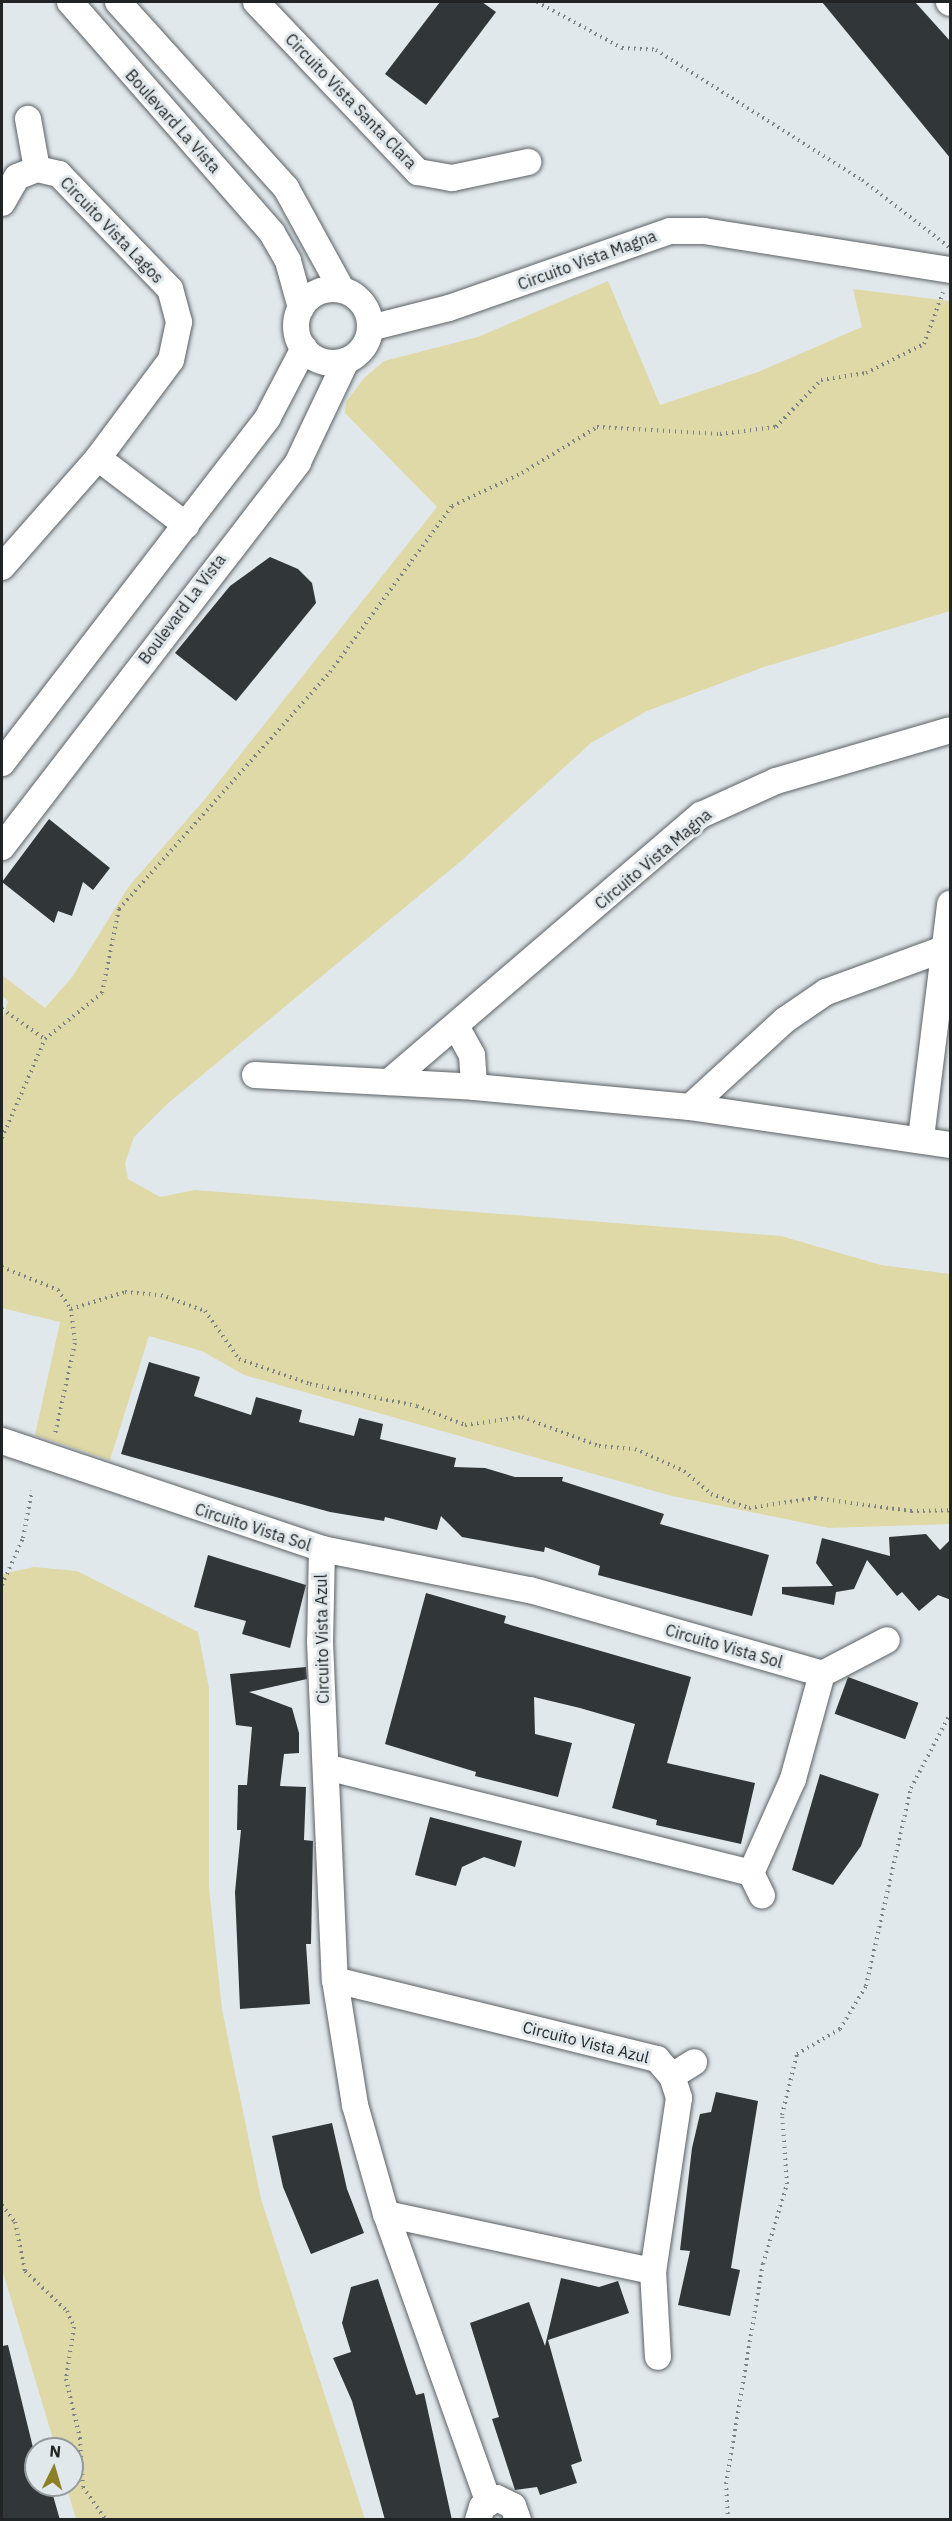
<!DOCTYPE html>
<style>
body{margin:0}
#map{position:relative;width:952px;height:2521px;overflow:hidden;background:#e1e8ec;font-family:"IBM Plex Sans",sans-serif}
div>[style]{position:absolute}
.green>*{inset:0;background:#dfd9a7}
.building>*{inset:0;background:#313639;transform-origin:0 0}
.path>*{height:4px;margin-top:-2px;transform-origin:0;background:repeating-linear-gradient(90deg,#7c8183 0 1.5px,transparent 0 6px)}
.roads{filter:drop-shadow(0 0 2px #5b6164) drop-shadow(0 0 2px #5b6164)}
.minor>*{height:26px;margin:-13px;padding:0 13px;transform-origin:13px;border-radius:13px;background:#fff}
.minor>.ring{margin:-13px;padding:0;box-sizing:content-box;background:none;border:26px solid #fff;border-radius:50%}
span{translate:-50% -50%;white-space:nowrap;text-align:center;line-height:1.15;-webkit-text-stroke:6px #e1e8ec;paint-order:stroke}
.street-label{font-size:16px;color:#212425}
.frame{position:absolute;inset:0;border:3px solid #212425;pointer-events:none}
.north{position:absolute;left:24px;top:2437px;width:60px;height:60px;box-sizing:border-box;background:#e1e8ec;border:2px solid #949a9c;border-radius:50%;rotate:5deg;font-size:16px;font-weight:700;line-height:24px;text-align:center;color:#212425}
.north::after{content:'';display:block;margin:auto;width:21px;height:27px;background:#8c8028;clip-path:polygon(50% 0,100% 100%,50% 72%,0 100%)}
</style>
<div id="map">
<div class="green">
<div style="clip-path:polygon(608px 281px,660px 405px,758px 372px,862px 327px,853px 289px,950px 301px,950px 611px,764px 667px,647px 711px,591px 743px,461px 861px,166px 1105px,134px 1137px,125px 1163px,128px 1179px,160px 1197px,195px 1190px,781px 1236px,881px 1265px,950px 1274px,950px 1524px,829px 1528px,672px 1496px,244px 1375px,202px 1351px,149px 1336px,110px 1460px,35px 1435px,60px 1322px,2px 1308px,2px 1020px,8px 1001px,2px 996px,2px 975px,45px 1008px,73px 976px,129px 886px,205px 799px,437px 507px,345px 413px,346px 402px,364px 378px,384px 361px,478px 337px)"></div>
<div style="clip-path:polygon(34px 1567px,77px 1571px,198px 1632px,209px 1688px,209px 1888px,222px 2009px,261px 2199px,365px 2519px,76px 2519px,66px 2485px,72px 2485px,72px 2449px,56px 2449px,2px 2269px,2px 1574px)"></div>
</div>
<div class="building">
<div style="clip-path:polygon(440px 2px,482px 2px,496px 12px,426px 105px,385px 74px)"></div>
<div style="clip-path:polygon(822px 2px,915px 2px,951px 42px,951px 159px)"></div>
<div style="clip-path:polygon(270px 557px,298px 569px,312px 583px,316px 603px,236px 701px,175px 653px,230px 586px)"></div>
<div style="clip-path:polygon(49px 819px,110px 868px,93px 890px,83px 882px,72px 916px,58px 911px,54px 923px,2px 882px)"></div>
<div style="clip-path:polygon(149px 1362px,200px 1377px,194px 1396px,251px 1415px,256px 1397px,302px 1410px,299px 1422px,354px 1436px,359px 1418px,383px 1424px,380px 1439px,456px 1458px,454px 1467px,485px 1468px,515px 1477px,563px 1477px,562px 1481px,664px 1514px,660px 1524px,769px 1555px,752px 1616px,598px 1575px,600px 1566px,545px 1547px,544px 1552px,462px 1537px,441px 1516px,437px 1530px,385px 1517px,384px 1521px,330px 1512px,121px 1454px)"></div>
<div style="clip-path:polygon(926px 1534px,940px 1550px,951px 1539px,951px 1600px,938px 1595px,919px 1611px,902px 1592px,897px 1596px,867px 1560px,854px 1589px,836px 1592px,834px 1605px,782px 1594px,782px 1587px,833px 1586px,816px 1563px,822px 1538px,890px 1556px,889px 1537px)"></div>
<div style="clip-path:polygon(208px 1555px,306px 1585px,290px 1648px,242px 1634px,246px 1621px,194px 1607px)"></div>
<div style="clip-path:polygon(426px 1593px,506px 1616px,504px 1623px,691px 1677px,667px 1763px,755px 1783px,741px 1844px,656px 1825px,657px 1820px,612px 1808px,635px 1724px,580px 1708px,534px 1697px,535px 1734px,572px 1743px,558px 1797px,475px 1776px,476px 1772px,385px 1744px)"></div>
<div style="clip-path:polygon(306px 1667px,307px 1679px,249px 1692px,292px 1708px,299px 1733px,299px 1753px,284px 1754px,280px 1786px,306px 1787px,304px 1840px,313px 1841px,311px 1944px,306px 1944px,310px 2004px,240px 2009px,235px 1892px,241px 1830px,237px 1830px,238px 1785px,247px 1785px,252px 1727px,236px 1725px,230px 1674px)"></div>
<div style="left:848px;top:1677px;width:75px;height:39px;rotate:20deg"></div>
<div style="clip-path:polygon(820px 1774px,879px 1794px,861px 1846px,833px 1885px,792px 1870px)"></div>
<div style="clip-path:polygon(430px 1817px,522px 1841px,515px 1867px,484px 1857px,462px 1867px,456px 1886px,415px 1875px)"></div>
<div style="clip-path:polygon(716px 2092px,758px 2101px,731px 2268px,740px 2270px,730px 2316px,678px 2305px,690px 2251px,680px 2250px,692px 2148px,700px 2114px,711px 2112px)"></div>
<div style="clip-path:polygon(332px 2123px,347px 2189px,364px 2233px,311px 2254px,283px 2187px,272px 2136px)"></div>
<div style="clip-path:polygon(561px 2278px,599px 2287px,618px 2281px,629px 2313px,548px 2340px,582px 2461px,571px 2465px,577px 2483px,540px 2495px,537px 2487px,515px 2490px,492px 2419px,499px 2417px,470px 2323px,529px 2302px,545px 2346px)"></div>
<div style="clip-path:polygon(378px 2279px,416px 2395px,424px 2393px,452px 2520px,385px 2520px,352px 2401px,333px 2358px,351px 2352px,342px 2323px,351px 2287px)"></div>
<div style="clip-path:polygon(8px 2345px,36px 2460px,36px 2485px,50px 2485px,60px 2520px,2px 2520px,2px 2346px)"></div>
</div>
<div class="path">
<div style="left:537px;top:2px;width:97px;rotate:28.4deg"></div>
<div style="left:622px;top:48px;width:34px;rotate:3deg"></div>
<div style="left:656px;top:50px;width:244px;rotate:32.3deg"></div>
<div style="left:862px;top:180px;width:110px;rotate:37.6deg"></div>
<div style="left:2px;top:1009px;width:52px;rotate:34.9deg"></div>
<div style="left:2px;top:1138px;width:108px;rotate:-66.5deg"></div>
<div style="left:45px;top:1039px;width:73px;rotate:-38.9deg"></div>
<div style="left:102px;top:993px;width:86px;rotate:-78.6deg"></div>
<div style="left:119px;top:909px;width:317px;rotate:-48.3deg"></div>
<div style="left:330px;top:672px;width:206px;rotate:-53.7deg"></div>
<div style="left:452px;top:506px;width:77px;rotate:-25.2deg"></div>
<div style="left:522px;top:473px;width:88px;rotate:-31.5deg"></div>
<div style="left:597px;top:427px;width:123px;rotate:3.3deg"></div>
<div style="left:720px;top:434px;width:56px;rotate:-7.1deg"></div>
<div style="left:776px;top:427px;width:65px;rotate:-46.2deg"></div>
<div style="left:821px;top:380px;width:46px;rotate:-8.8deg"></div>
<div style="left:866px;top:373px;width:65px;rotate:-26.6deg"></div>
<div style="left:924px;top:344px;width:55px;rotate:-69.9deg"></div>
<div style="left:2px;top:1267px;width:61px;rotate:22.3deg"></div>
<div style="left:58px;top:1290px;width:23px;rotate:56deg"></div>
<div style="left:71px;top:1309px;width:34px;rotate:83deg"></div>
<div style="left:75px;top:1343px;width:93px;rotate:102.4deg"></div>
<div style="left:71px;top:1309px;width:57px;rotate:-17.5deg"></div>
<div style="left:125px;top:1292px;width:36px;rotate:5deg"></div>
<div style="left:161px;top:1295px;width:47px;rotate:20deg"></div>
<div style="left:205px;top:1311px;width:59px;rotate:54.7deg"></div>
<div style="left:239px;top:1359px;width:75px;rotate:19.4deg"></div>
<div style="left:310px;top:1384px;width:109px;rotate:11.6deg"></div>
<div style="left:417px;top:1406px;width:52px;rotate:21.6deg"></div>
<div style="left:465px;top:1425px;width:58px;rotate:-8deg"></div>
<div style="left:522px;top:1417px;width:82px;rotate:20.6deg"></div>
<div style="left:599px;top:1446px;width:36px;rotate:5deg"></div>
<div style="left:635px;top:1449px;width:54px;rotate:24.2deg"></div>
<div style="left:684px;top:1471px;width:35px;rotate:40deg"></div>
<div style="left:711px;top:1494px;width:40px;rotate:20.2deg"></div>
<div style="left:749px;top:1508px;width:67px;rotate:-8.6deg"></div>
<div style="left:815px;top:1498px;width:97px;rotate:7.7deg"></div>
<div style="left:911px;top:1511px;width:39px;rotate:-1deg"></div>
<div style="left:2px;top:1585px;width:51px;rotate:-65.9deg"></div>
<div style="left:23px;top:1538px;width:48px;rotate:-79.2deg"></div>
<div style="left:2px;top:2205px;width:21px;rotate:53deg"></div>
<div style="left:15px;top:2222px;width:50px;rotate:78.5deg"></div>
<div style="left:25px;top:2271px;width:58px;rotate:43.6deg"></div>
<div style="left:67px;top:2311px;width:17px;rotate:66deg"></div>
<div style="left:74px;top:2327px;width:53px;rotate:98.7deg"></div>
<div style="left:66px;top:2379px;width:61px;rotate:76.7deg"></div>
<div style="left:80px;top:2438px;width:49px;rotate:86.5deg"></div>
<div style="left:83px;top:2487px;width:40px;rotate:55.1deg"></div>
<div style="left:728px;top:2520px;width:36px;rotate:-93deg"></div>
<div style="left:726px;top:2484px;width:223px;rotate:-80.5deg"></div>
<div style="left:763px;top:2264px;width:84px;rotate:-73.3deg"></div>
<div style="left:787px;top:2184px;width:69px;rotate:-94.1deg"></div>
<div style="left:782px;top:2115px;width:63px;rotate:-76.2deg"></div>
<div style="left:797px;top:2054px;width:50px;rotate:-30.2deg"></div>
<div style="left:840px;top:2029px;width:50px;rotate:-58.8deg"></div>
<div style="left:866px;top:1986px;width:203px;rotate:-77.2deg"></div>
<div style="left:911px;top:1788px;width:84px;rotate:-62.2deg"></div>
</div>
<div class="roads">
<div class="minor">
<div style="left:70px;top:2px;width:307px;rotate:48.8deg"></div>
<div style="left:272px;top:233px;width:32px;rotate:60deg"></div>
<div style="left:288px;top:261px;width:49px;rotate:74.5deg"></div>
<div style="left:118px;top:2px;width:251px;rotate:47.9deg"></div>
<div style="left:286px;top:188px;width:116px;rotate:61.2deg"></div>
<div style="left:256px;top:2px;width:235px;rotate:46.4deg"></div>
<div style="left:418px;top:172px;width:35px;rotate:10deg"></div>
<div style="left:452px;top:178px;width:78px;rotate:-11.9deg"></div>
<div style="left:949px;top:2px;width:1px;rotate:45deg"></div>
<div style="left:2px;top:203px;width:30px;rotate:-60deg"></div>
<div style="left:17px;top:177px;width:22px;rotate:-22deg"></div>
<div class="ring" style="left:296px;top:289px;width:48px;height:48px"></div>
<div style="left:370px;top:328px;width:81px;rotate:-14.2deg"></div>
<div style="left:449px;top:308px;width:234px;rotate:-19.2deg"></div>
<div style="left:670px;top:231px;width:34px"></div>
<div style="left:704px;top:231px;width:249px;rotate:9deg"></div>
<div style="left:98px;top:458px;width:111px;rotate:37.3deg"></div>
<div style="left:2px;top:567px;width:145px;rotate:-48.6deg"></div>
<div style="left:98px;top:458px;width:122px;rotate:-53.3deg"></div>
<div style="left:171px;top:360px;width:39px;rotate:-78deg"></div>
<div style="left:179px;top:322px;width:34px;rotate:-105deg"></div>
<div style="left:170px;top:289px;width:160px;rotate:-134deg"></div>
<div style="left:59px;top:174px;width:23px;rotate:-167deg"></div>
<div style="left:37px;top:169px;width:51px;rotate:-100.2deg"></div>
<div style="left:2px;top:763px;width:436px;rotate:-52.4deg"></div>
<div style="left:268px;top:417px;width:78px;rotate:-62.4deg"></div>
<div style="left:2px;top:847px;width:486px;rotate:-52.4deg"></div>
<div style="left:298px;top:462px;width:112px;rotate:-64.6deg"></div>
<div style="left:457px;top:1028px;width:31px;rotate:61deg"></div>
<div style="left:472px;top:1055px;width:32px;rotate:86deg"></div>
<div style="left:255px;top:1075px;width:219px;rotate:3.1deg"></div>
<div style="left:474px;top:1087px;width:217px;rotate:5.3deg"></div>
<div style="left:690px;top:1107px;width:263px;rotate:8.3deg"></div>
<div style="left:389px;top:1082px;width:411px;rotate:-40.6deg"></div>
<div style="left:701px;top:815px;width:82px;rotate:-24.4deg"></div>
<div style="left:776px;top:781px;width:181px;rotate:-16.3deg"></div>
<div style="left:690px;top:1107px;width:129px;rotate:-42.5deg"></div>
<div style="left:785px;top:1020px;width:50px;rotate:-34.3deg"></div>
<div style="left:826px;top:992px;width:128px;rotate:-20.1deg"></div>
<div style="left:921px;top:1138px;width:236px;rotate:-82.9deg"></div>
<div style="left:2px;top:1441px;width:338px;rotate:18.6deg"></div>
<div style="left:322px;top:1549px;width:212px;rotate:11.2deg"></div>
<div style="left:530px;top:1590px;width:304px;rotate:16deg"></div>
<div style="left:322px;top:1549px;width:93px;rotate:91.2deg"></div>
<div style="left:320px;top:1642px;width:338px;rotate:87.5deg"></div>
<div style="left:335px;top:1980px;width:127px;rotate:80.9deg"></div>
<div style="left:355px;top:2105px;width:113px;rotate:74.1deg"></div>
<div style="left:386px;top:2214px;width:305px;rotate:70.4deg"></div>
<div style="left:822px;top:1674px;width:73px;rotate:-27.6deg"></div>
<div style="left:326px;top:1767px;width:438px;rotate:14deg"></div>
<div style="left:751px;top:1873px;width:103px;rotate:-65.9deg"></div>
<div style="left:793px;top:1779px;width:109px;rotate:-74.6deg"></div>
<div style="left:751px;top:1873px;width:25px;rotate:64deg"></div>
<div style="left:335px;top:1980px;width:332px;rotate:13.8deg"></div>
<div style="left:657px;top:2059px;width:23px;rotate:49deg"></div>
<div style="left:672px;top:2076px;width:23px;rotate:72deg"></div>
<div style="left:679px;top:2098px;width:175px;rotate:98.5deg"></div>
<div style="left:653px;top:2271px;width:86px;rotate:86.7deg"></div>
<div style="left:672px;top:2076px;width:26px;rotate:-32deg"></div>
<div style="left:386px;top:2214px;width:273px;rotate:12.1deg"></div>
<div style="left:478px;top:2520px;width:14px;rotate:-73deg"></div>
<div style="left:482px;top:2507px;width:17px;rotate:-31deg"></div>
<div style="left:497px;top:2498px;width:18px;rotate:27deg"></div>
<div style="left:513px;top:2506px;width:15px;rotate:70deg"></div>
</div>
</div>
<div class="street-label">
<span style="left:351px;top:101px;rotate:46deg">Circuito Vista Santa Clara</span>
<span style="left:173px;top:121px;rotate:48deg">Boulevard La Vista</span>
<span style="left:112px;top:230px;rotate:46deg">Circuito Vista Lagos</span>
<span style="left:587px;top:260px;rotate:-20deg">Circuito Vista Magna</span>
<span style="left:182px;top:609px;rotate:-53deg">Boulevard La Vista</span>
<span style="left:653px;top:859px;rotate:-40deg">Circuito Vista Magna</span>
<span style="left:253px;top:1527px;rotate:18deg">Circuito Vista Sol</span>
<span style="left:322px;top:1639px;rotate:-91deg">Circuito Vista Azul</span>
<span style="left:724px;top:1646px;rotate:16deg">Circuito Vista Sol</span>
<span style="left:586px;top:2042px;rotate:14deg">Circuito Vista Azul</span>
</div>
<div class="frame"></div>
<div class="north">N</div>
</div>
